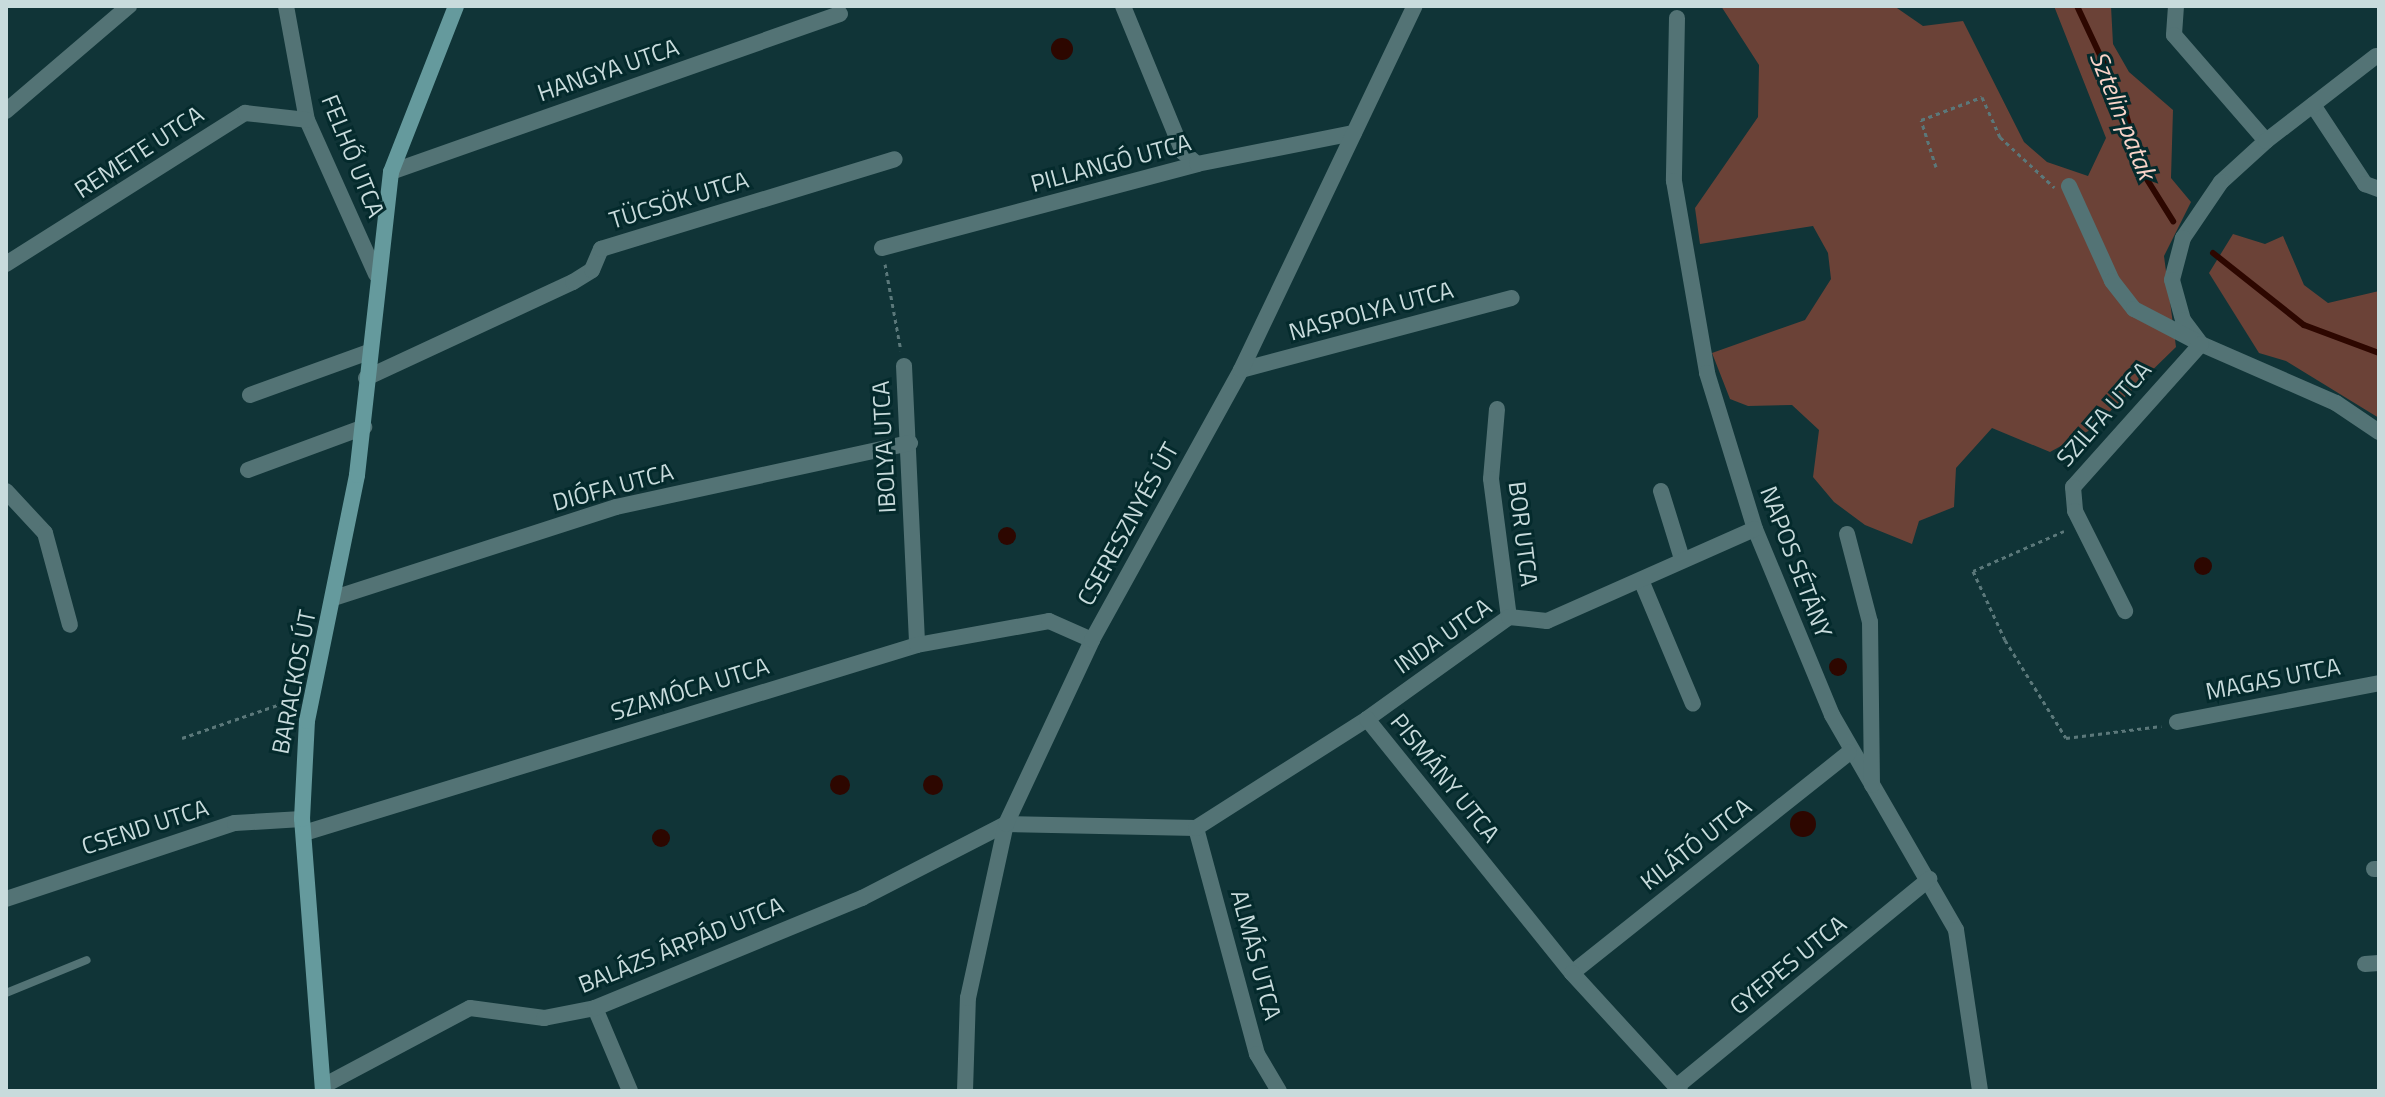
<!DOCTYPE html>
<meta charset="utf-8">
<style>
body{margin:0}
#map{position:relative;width:2385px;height:1097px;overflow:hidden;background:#103437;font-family:"Titillium Web",sans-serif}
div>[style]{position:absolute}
.green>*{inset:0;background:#6b4237}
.water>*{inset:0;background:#2d0700}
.round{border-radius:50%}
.stream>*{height:6px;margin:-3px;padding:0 3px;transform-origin:3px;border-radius:3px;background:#2d0700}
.path>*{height:3px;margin-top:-1.5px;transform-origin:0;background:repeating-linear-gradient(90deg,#5b787a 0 4px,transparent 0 8px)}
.lane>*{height:8px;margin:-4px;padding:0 4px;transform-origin:4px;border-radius:4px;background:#537375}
.street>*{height:16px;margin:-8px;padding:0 8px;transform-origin:8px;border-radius:8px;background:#537375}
.secondary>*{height:16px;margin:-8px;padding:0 8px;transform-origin:8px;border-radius:8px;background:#659a9d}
span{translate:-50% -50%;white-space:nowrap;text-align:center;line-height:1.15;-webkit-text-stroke:6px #042a2c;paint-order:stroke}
.street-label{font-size:24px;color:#c8dbdc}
.water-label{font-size:26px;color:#f9d3c8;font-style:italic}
.frame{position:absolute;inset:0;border:8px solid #c8dbdc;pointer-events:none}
</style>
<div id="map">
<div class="green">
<div style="clip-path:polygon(1721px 6px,1894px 6px,1923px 26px,1963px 21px,2024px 142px,2047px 162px,2088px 176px,2106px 138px,2054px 6px,2111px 6px,2113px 44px,2129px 72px,2173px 110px,2171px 178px,2191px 202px,2164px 256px,2176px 347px,2092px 429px,2050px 452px,1992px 428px,1956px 468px,1954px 507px,1919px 521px,1912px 544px,1865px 525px,1834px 502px,1813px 477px,1819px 430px,1792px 405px,1748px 406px,1730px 399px,1712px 353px,1805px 320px,1831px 279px,1828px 253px,1813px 226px,1700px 244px,1695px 208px,1758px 117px,1759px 65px)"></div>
<div style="clip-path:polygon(2233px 234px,2265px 244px,2283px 236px,2304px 285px,2328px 303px,2379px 291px,2379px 418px,2286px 361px,2259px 353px,2209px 273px)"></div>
</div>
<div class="water">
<div class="round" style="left:1051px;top:38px;width:22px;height:22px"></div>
<div class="round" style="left:998px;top:527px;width:18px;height:18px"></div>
<div class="round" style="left:2194px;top:557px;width:18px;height:18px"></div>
<div class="round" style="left:1829px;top:658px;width:18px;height:18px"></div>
<div class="round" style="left:923px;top:775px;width:20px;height:20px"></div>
<div class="round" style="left:830px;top:775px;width:20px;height:20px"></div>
<div class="round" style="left:1790px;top:811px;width:26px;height:26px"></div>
<div class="round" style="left:652px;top:829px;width:18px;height:18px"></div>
</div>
<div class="stream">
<div style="left:2077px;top:6px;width:108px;rotate:64.9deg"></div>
<div style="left:2123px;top:104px;width:72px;rotate:73.8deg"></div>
<div style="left:2143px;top:173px;width:57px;rotate:58deg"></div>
<div style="left:2213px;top:253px;width:116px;rotate:38.4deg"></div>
<div style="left:2304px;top:325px;width:80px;rotate:20.5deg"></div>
</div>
<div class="path">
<div style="left:1936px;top:167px;width:49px;rotate:-107.7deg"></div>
<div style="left:1921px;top:120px;width:65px;rotate:-20.7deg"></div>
<div style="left:1982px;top:97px;width:44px;rotate:65.8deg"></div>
<div style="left:2000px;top:137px;width:74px;rotate:42.8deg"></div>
<div style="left:885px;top:264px;width:88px;rotate:79.6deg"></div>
<div style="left:2064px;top:531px;width:99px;rotate:156.3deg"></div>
<div style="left:1973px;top:571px;width:76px;rotate:65.1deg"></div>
<div style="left:2005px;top:640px;width:115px;rotate:58.1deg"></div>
<div style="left:2066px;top:738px;width:96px;rotate:-7.2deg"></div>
<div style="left:182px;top:738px;width:116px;rotate:-19.1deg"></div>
</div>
<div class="lane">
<div style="left:6px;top:993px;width:87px;rotate:-22.2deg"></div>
</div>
<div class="street">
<div style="left:286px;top:6px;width:116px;rotate:79.6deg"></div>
<div style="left:307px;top:120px;width:169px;rotate:65.9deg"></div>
<div style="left:1123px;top:6px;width:158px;rotate:67.7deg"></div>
<div style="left:1183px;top:152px;width:18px;rotate:41deg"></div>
<div style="left:2176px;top:6px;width:29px;rotate:94deg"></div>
<div style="left:2174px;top:35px;width:140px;rotate:49deg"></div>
<div style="left:2266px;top:141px;width:61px;rotate:137.7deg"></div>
<div style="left:2221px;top:182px;width:68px;rotate:124.2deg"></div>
<div style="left:2183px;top:238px;width:43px;rotate:104.7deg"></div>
<div style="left:2172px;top:280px;width:41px;rotate:74.6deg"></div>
<div style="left:2183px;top:320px;width:30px;rotate:53deg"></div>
<div style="left:2201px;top:344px;width:147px;rotate:23.6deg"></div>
<div style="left:2336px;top:403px;width:52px;rotate:34deg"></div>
<div style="left:1677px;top:18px;width:163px;rotate:91.1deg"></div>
<div style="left:1674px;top:181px;width:195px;rotate:80.2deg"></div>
<div style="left:1707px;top:373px;width:163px;rotate:72.9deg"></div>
<div style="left:1755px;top:529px;width:201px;rotate:67.5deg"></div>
<div style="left:1832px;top:715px;width:248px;rotate:60deg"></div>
<div style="left:1956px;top:930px;width:163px;rotate:81.5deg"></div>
<div style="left:2313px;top:105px;width:95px;rotate:56.6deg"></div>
<div style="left:2365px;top:184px;width:15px;rotate:20deg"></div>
<div style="left:6px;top:111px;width:162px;rotate:-40.5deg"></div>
<div style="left:2266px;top:141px;width:139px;rotate:-37.7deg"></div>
<div style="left:391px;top:172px;width:476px;rotate:-19.4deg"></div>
<div style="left:2069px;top:186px;width:104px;rotate:65.6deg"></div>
<div style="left:2112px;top:281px;width:36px;rotate:52deg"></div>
<div style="left:2134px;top:309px;width:76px;rotate:27.6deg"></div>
<div style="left:2201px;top:344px;width:192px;rotate:131.8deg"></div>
<div style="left:2073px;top:487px;width:24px;rotate:85deg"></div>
<div style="left:2075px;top:511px;width:112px;rotate:63.4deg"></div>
<div style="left:882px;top:248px;width:326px;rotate:-14.9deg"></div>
<div style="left:1197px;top:164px;width:160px;rotate:-11.2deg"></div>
<div style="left:6px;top:264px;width:283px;rotate:-32.3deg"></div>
<div style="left:245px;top:113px;width:62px;rotate:6.4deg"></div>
<div style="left:904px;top:366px;width:279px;rotate:87.3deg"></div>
<div style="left:1241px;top:370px;width:280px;rotate:-14.9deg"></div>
<div style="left:366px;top:378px;width:228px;rotate:-24.9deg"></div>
<div style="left:573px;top:282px;width:22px;rotate:-32deg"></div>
<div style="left:592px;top:270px;width:23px;rotate:-67deg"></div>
<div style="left:601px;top:249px;width:307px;rotate:-17deg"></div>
<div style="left:250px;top:395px;width:127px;rotate:-19.9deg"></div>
<div style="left:1497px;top:409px;width:70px;rotate:94.9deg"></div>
<div style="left:1491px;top:479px;width:139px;rotate:82.6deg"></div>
<div style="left:248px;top:470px;width:124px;rotate:-20.3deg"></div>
<div style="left:6px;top:491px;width:57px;rotate:47.1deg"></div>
<div style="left:45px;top:533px;width:95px;rotate:74.8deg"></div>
<div style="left:1661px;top:491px;width:71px;rotate:72.8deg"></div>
<div style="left:1847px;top:534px;width:91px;rotate:75.4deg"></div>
<div style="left:1870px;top:622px;width:163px;rotate:89.3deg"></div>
<div style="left:1641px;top:580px;width:134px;rotate:67.2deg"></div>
<div style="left:334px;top:598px;width:296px;rotate:-17.9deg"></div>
<div style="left:616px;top:507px;width:301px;rotate:-12.3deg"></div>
<div style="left:1367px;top:719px;width:175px;rotate:-35.7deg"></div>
<div style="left:1509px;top:617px;width:38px;rotate:6deg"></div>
<div style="left:1547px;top:621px;width:227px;rotate:-23.9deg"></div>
<div style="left:2177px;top:722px;width:206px;rotate:-10.9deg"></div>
<div style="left:1196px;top:828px;width:234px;rotate:74.9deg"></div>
<div style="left:1257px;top:1054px;width:43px;rotate:59.3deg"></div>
<div style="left:304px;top:833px;width:641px;rotate:-17.05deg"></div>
<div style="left:917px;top:645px;width:134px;rotate:-10.3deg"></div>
<div style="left:1049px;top:621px;width:47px;rotate:23.8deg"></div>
<div style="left:2374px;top:869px;width:5px"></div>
<div style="left:6px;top:899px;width:241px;rotate:-18.4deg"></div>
<div style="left:235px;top:823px;width:67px;rotate:-3.4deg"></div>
<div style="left:2365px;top:964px;width:14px;rotate:-4deg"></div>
<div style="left:1572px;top:973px;width:354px;rotate:-38.5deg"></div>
<div style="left:595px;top:1008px;width:90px;rotate:67.1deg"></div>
<div style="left:325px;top:1085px;width:164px;rotate:-28deg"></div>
<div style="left:470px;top:1008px;width:75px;rotate:7.7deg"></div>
<div style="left:544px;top:1018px;width:52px;rotate:-11.1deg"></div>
<div style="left:595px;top:1008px;width:289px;rotate:-22.4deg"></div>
<div style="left:862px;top:898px;width:162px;rotate:-27.2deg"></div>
<div style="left:1006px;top:824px;width:190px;rotate:1.2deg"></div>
<div style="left:1196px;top:828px;width:203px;rotate:-32.5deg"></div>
<div style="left:1367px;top:719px;width:326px;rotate:51.1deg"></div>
<div style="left:1572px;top:973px;width:160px;rotate:47.5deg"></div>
<div style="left:1676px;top:1087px;width:328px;rotate:-39.4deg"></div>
<div style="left:965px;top:1091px;width:93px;rotate:-88.2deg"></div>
<div style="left:968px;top:998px;width:178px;rotate:-77.7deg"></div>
<div style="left:1006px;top:824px;width:203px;rotate:-64.9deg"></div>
<div style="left:1092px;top:640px;width:308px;rotate:-61.1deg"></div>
<div style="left:1241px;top:370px;width:403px;rotate:-64.5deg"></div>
</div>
<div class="secondary">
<div style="left:323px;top:1091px;width:273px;rotate:-94.4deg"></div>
<div style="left:302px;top:819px;width:98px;rotate:-87.1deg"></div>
<div style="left:307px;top:721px;width:251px;rotate:-78.5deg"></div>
<div style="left:357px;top:475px;width:305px;rotate:-83.6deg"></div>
<div style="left:391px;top:172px;width:178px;rotate:-68.6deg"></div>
</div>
<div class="street-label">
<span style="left:608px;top:70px;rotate:-19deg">HANGYA UTCA</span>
<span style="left:139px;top:152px;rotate:-33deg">REMETE UTCA</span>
<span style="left:353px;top:156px;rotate:68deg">FELHŐ UTCA</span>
<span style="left:1111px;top:163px;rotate:-15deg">PILLANGÓ UTCA</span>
<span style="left:679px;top:200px;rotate:-17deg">TÜCSÖK UTCA</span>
<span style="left:1371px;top:311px;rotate:-15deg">NASPOLYA UTCA</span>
<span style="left:2104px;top:414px;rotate:-49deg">SZILFA UTCA</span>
<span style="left:884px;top:447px;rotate:-93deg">IBOLYA UTCA</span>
<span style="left:613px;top:487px;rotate:-15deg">DIÓFA UTCA</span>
<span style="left:1128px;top:524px;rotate:-61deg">CSERESZNYÉS ÚT</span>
<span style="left:1523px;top:534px;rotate:83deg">BOR UTCA</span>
<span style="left:1796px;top:562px;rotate:69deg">NAPOS SÉTÁNY</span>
<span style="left:1443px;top:636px;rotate:-35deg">INDA UTCA</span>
<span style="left:2273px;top:679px;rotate:-11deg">MAGAS UTCA</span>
<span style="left:294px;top:682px;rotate:-79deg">BARACKOS ÚT</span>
<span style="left:690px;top:689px;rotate:-17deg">SZAMÓCA UTCA</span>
<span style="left:1445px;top:778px;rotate:51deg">PISMÁNY UTCA</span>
<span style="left:145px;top:827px;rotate:-18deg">CSEND UTCA</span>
<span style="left:1696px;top:844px;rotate:-38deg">KILÁTÓ UTCA</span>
<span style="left:681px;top:945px;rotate:-22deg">BALÁZS ÁRPÁD UTCA</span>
<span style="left:1256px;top:955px;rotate:75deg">ALMÁS UTCA</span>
<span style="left:1788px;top:965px;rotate:-39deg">GYEPES UTCA</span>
</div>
<div class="water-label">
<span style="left:2123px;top:115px;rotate:68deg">Sztelin-patak</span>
</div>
<div class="frame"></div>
</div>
